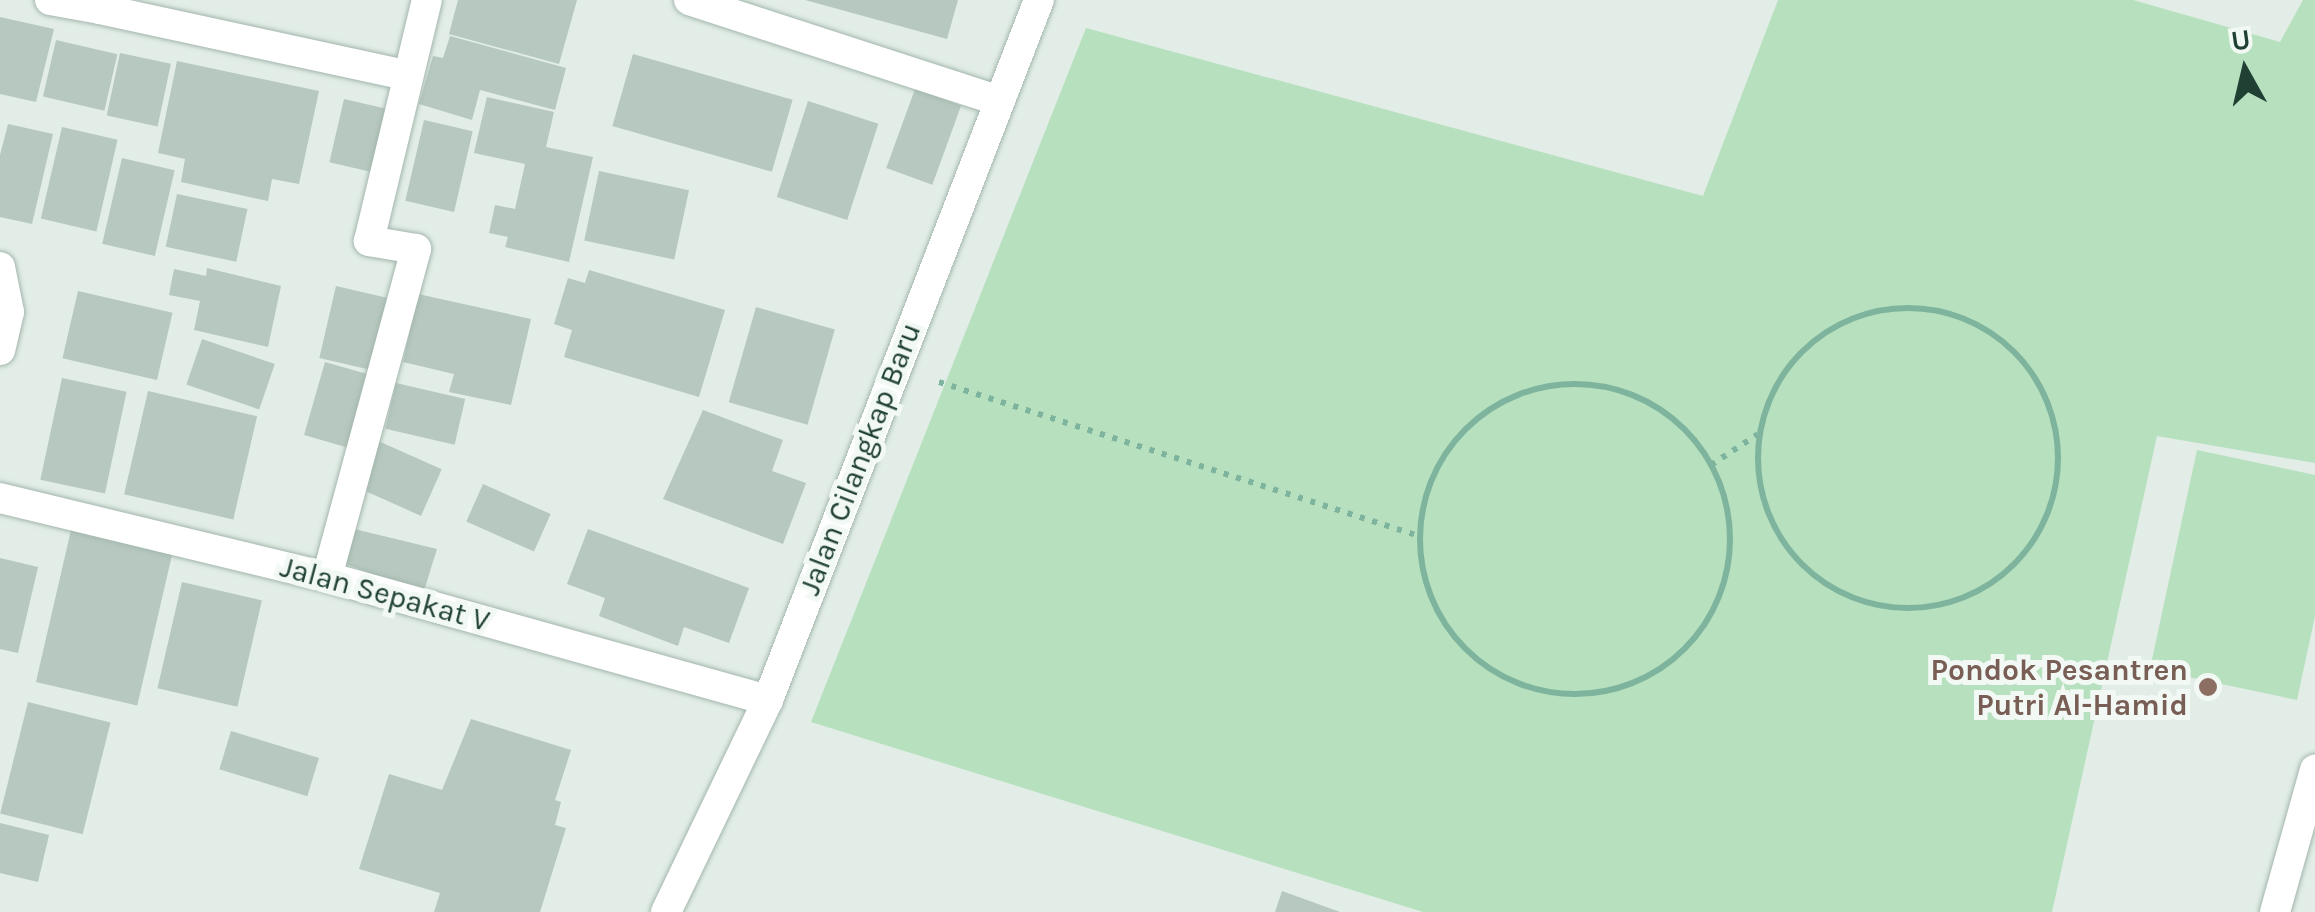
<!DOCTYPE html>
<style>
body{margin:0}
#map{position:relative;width:2315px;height:912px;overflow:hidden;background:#e1ede6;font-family:Karla,sans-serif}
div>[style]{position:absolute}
.green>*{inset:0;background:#b7e0be}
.building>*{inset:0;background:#b6c8bf;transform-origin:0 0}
.path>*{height:6px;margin-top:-3px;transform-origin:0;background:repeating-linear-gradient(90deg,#7eb49d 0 5px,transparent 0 13px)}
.path>.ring{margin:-3px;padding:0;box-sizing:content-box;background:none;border:6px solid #7eb49d;border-radius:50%}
.roads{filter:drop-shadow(0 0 2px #a3b6ad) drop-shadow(0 0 2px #a3b6ad)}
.minor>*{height:30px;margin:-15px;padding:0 15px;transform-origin:15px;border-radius:15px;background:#fff}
.dots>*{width:28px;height:28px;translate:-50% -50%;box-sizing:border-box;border:5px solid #f2f9f5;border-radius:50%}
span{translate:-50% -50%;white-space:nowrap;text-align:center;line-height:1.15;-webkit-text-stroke:10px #f2f9f5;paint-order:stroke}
.street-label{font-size:30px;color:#1f4033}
.education-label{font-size:30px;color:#785e54;font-weight:700}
.right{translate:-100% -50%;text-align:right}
.north{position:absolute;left:2195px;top:20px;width:100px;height:100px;-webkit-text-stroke:8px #f2f9f5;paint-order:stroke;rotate:352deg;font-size:28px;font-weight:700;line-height:40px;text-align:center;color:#1f4033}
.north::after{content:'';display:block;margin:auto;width:35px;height:45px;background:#1f4033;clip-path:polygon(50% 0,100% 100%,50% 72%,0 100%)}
</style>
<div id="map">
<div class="green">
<div style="clip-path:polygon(1778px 0,2133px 0,2280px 42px,2303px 0,2315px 0,2315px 463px,2157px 436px,2052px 912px,1423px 912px,811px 722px,1086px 28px,1703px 196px)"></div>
<div style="clip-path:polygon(2197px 450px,2315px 475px,2315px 616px,2297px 700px,2150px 669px)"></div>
</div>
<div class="building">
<div style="clip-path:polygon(458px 0,577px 0,559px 64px,449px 34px)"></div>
<div style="clip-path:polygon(805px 0,958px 0,947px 39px)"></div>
<div style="clip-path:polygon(0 17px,54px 29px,36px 102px,0 94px)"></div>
<div style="clip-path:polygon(450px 36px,566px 68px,555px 110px,480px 90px,472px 120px,419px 104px,433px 56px,443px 58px)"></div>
<div style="left:56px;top:40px;width:63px;height:58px;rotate:13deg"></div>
<div style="left:120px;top:53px;width:52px;height:64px;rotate:12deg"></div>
<div style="left:633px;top:54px;width:166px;height:75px;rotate:16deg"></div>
<div style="clip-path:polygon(177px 61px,319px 91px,299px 184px,272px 179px,268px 201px,181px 182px,185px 159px,158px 153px)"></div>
<div style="left:915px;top:89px;width:49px;height:84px;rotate:20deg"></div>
<div style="clip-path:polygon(487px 97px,554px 112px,546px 147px,593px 157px,569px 262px,505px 247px,508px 237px,489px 233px,495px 205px,515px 209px,525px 164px,474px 153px)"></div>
<div style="left:344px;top:99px;width:50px;height:65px;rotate:13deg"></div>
<div style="left:808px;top:101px;width:74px;height:101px;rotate:18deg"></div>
<div style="left:424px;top:120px;width:50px;height:83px;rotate:13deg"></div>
<div style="clip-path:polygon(8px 124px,53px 134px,32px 224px,0 217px,0 155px)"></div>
<div style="left:62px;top:127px;width:57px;height:94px;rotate:13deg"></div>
<div style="left:122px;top:158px;width:54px;height:88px;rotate:13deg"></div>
<div style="left:599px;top:171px;width:92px;height:71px;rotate:12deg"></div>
<div style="left:177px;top:194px;width:72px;height:54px;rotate:12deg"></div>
<div style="clip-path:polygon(207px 268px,281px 286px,268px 347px,194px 330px,200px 301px,169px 295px,174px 269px,206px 276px)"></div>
<div style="clip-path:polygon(589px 270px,725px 310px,699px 397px,564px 357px,572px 330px,554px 324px,568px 278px,585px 283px)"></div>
<div style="left:336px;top:286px;width:63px;height:74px;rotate:13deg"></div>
<div style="left:78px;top:291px;width:97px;height:69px;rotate:13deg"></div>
<div style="clip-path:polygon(418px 294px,531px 319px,511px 405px,449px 392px,454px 374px,403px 362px)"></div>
<div style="left:756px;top:307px;width:82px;height:99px;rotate:16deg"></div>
<div style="left:202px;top:339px;width:77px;height:48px;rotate:19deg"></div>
<div style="left:325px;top:362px;width:52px;height:76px;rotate:16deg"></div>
<div style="left:62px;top:378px;width:66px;height:104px;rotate:12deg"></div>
<div style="left:396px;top:383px;width:71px;height:47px;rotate:13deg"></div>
<div style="left:148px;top:391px;width:112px;height:106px;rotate:13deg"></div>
<div style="clip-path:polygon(703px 410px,783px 440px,772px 471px,806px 483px,783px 544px,663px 499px)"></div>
<div style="left:376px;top:440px;width:72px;height:51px;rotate:24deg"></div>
<div style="left:483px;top:484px;width:74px;height:41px;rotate:24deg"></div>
<div style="clip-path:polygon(346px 527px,437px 549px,423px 594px,336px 560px)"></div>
<div style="clip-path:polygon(588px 529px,749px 588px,729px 643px,684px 627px,678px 646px,599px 616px,605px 598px,567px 584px)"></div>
<div style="left:71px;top:530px;width:104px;height:156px;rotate:13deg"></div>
<div style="clip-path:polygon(0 558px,38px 567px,18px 653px,0 649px)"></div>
<div style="left:182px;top:582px;width:82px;height:109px;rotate:13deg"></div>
<div style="left:28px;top:702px;width:85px;height:115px;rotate:14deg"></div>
<div style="clip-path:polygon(471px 719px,571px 750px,555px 800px,561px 802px,555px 825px,566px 828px,540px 912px,434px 912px,440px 893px,359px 869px,389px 774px,442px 790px)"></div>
<div style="left:231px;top:731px;width:92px;height:40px;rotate:17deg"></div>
<div style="clip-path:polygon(0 823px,49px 835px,38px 882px,0 873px)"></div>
<div style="clip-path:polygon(1282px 891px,1340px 912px,1275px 912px)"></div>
</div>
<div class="path">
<div class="ring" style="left:1758px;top:308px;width:294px;height:294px"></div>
<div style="left:939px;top:382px;width:504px;rotate:17.79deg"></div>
<div class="ring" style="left:1420px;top:384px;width:304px;height:304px"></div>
<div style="left:1711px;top:465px;width:56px;rotate:-33.4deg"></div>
</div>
<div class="roads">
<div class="minor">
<div style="left:50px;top:0;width:51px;rotate:10.2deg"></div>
<div style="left:102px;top:0;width:9px;rotate:103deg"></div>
<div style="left:100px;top:9px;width:313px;rotate:12.2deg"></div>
<div style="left:689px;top:0;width:323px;rotate:18deg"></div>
<div style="left:0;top:267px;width:46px;rotate:78.7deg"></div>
<div style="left:9px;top:312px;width:39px;rotate:103deg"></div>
<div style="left:0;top:498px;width:336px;rotate:13.6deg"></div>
<div style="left:327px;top:577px;width:458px;rotate:15.6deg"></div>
<div style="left:327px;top:577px;width:340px;rotate:-74.8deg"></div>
<div style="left:416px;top:249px;width:48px;rotate:-170.3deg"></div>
<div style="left:369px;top:241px;width:248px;rotate:-76.5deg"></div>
<div style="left:666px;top:912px;width:235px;rotate:-64.3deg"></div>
<div style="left:768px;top:700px;width:751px;rotate:-68.84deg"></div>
<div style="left:2275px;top:912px;width:148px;rotate:-74.3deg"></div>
</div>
</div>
<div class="dots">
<div style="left:2208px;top:687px;background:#8d6e63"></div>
</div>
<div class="street-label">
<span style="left:860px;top:459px;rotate:-69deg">Jalan Cilangkap Baru</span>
<span style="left:385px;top:594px;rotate:15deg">Jalan Sepakat V</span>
</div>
<div class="education-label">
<span class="right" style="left:2188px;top:687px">Pondok Pesantren<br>Putri Al-Hamid</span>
</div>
<div class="north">U</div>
</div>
